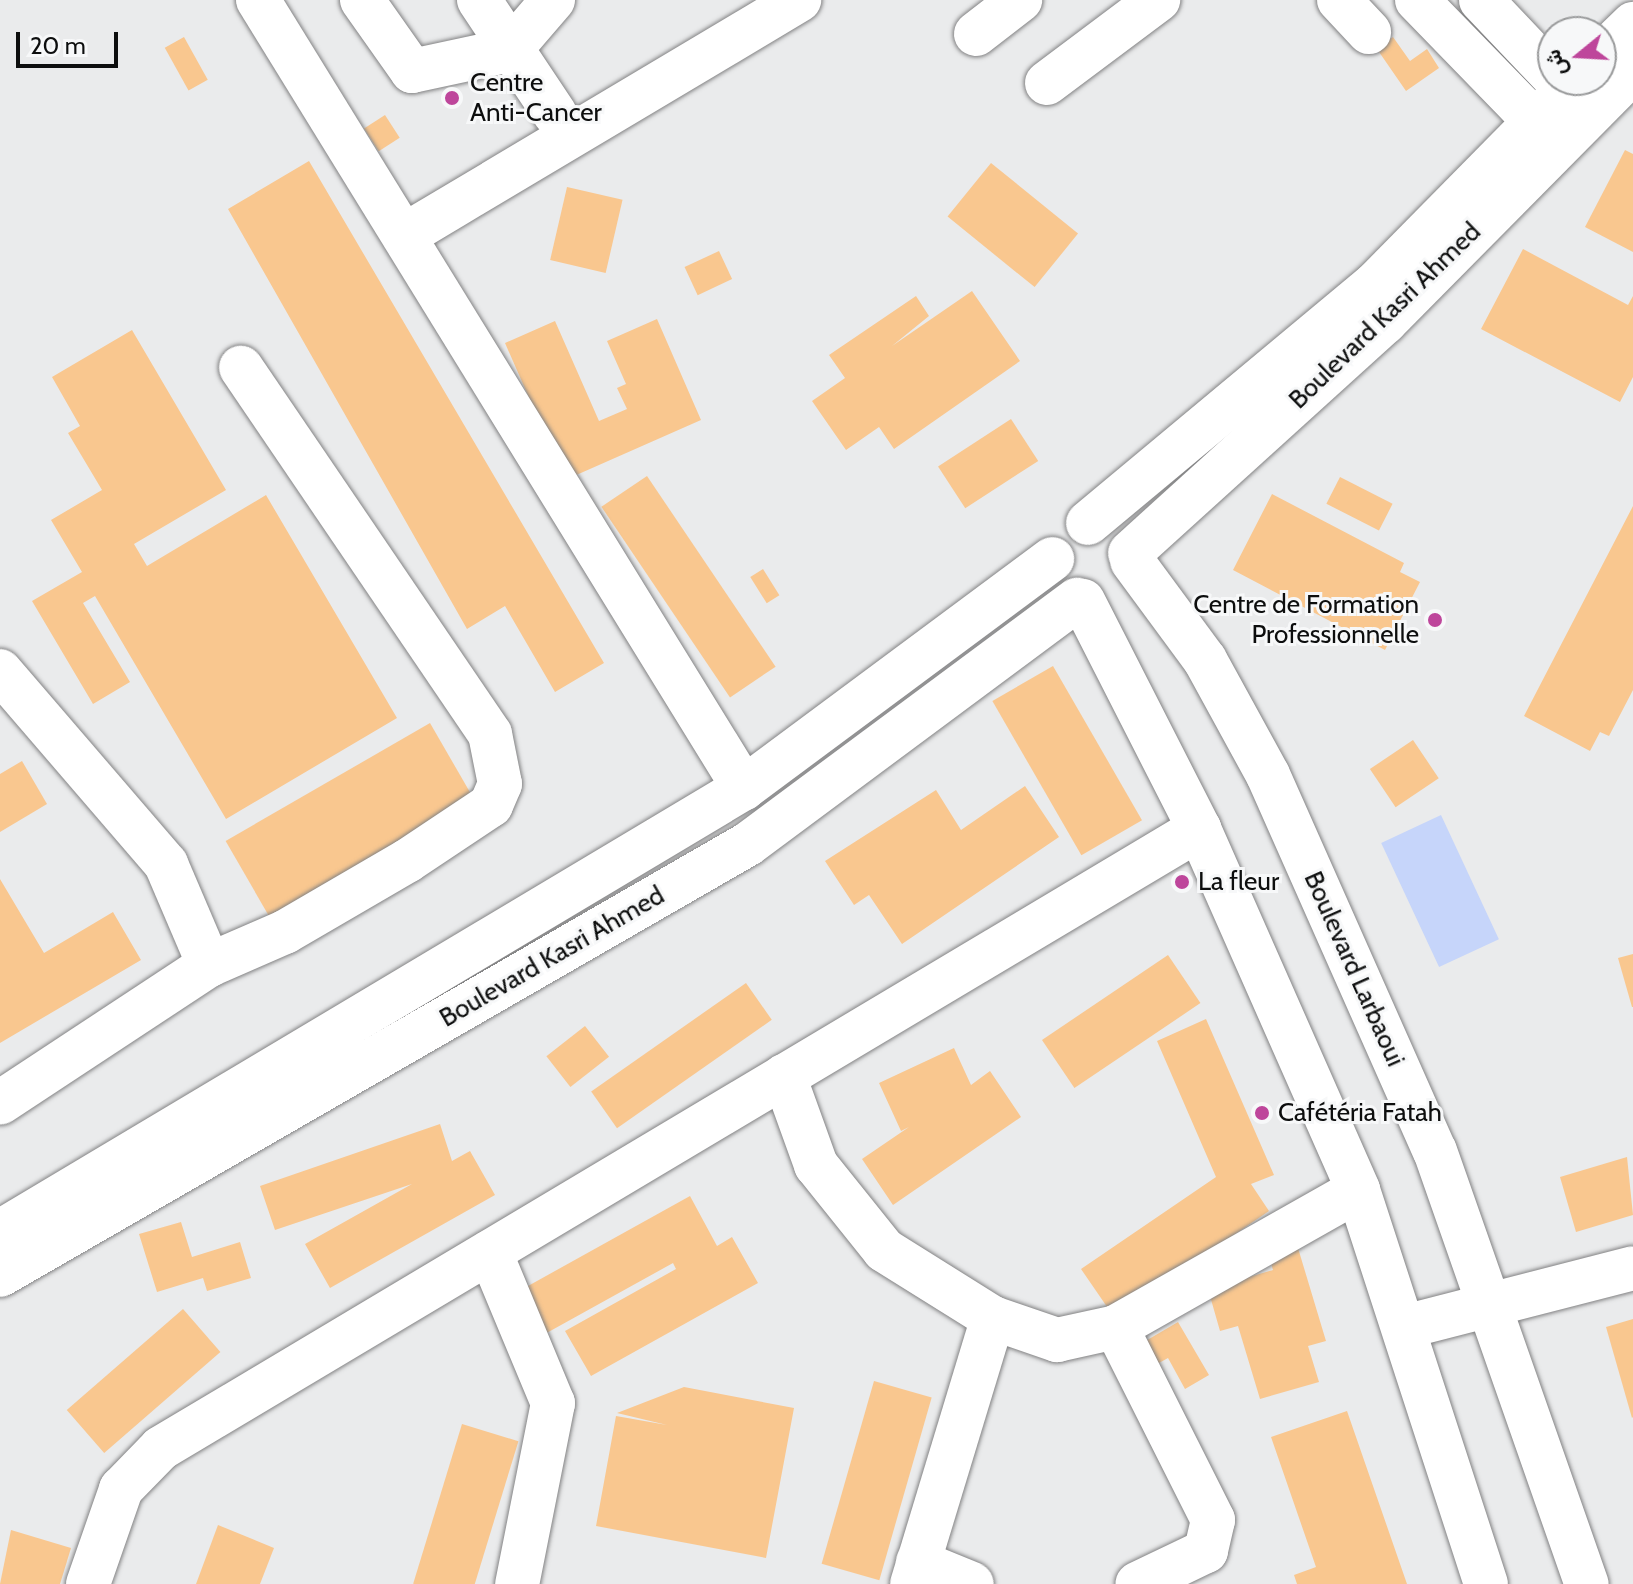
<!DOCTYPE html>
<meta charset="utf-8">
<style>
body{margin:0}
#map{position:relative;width:1633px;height:1584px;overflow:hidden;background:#eaebec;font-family:Cabin,Vazirmatn,sans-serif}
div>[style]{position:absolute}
.green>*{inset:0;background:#c6d5fa;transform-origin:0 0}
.building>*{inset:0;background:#f9c78f;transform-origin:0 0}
.roads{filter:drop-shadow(0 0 2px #828283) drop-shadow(0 0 2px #828283)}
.minor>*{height:44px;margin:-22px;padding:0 22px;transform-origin:22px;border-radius:22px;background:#fff}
.major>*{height:44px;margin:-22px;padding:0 22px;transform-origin:22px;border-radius:22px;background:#fff}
.dots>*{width:22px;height:22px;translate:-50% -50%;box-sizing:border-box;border:4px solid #f7f8f9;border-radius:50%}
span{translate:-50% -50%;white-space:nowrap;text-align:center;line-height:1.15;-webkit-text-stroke:6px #f7f8f9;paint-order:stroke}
.poi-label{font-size:26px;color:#0d0e0e}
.left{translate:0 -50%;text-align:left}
.right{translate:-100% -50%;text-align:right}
.street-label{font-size:26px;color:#0d0e0e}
.north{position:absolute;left:1537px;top:16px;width:80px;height:80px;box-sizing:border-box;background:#f7f8f9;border:2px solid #999a9b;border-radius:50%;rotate:252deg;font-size:22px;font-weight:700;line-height:32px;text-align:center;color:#0d0e0e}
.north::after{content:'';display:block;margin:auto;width:28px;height:36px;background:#be469b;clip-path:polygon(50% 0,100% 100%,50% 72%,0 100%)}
.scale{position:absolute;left:16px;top:32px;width:102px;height:36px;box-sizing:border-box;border:4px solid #0d0e0e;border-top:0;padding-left:10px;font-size:24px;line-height:28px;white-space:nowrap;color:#0d0e0e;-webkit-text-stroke:6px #f7f8f9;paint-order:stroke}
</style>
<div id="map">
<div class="green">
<div style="left:1441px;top:815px;width:137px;height:66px;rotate:65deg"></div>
</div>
<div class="building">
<div style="left:184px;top:37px;width:49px;height:22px;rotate:61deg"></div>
<div style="clip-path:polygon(1393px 37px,1410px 61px,1427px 49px,1439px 68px,1406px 91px,1377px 49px)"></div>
<div style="left:385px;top:115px;width:27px;height:25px;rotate:57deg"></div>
<div style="clip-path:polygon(1625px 150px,1633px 154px,1633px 252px,1585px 227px)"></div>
<div style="clip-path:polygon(309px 161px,604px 663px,555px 692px,505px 606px,467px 629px,228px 209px)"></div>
<div style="left:991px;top:163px;width:112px;height:69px;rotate:39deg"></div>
<div style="left:567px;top:187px;width:57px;height:75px;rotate:13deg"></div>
<div style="clip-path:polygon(1523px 249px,1628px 305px,1633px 296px,1633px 377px,1620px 402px,1481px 329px)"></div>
<div style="left:719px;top:251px;width:31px;height:38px;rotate:65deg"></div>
<div style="clip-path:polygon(972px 291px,1020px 361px,894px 449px,879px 427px,846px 450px,812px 401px,845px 378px,829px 355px,916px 296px,929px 316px,892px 346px)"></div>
<div style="clip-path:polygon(657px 319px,701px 420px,565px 480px,505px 343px,555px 321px,599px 421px,627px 409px,617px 388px,626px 384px,607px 341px)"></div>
<div style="clip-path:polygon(132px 330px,226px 490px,134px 544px,147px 566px,266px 495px,397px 718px,226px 819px,95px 596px,83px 603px,130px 682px,93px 704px,32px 601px,82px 572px,51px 520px,102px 490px,68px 433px,80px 426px,52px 377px)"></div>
<div style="left:1011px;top:419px;width:50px;height:87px;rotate:57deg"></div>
<div style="left:647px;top:476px;width:230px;height:55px;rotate:56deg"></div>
<div style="left:1340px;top:477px;width:59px;height:30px;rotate:27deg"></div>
<div style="clip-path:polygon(1272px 494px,1404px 563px,1400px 572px,1420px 582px,1385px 650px,1233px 570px)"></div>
<div style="clip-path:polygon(1633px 506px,1633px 690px,1609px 736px,1600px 732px,1590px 751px,1524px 716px)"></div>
<div style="left:763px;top:569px;width:31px;height:15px;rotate:58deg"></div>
<div style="left:1053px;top:666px;width:178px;height:70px;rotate:60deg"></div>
<div style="left:430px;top:723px;width:99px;height:236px;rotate:60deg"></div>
<div style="left:1413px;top:740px;width:46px;height:52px;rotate:56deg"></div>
<div style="clip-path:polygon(22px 761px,47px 804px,0 832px,0 774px)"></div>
<div style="clip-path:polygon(1025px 786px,1059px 837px,902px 944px,869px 895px,854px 905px,825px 861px,936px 790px,961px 830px)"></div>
<div style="clip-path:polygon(0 879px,44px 953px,113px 912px,141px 960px,0 1043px)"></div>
<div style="clip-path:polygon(1633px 954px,1633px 1007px,1632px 1007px,1618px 958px)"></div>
<div style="left:1168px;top:955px;width:58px;height:152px;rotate:56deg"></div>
<div style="left:746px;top:983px;width:45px;height:189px;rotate:55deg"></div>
<div style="clip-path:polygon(1206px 1019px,1274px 1175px,1251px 1184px,1269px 1211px,1114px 1317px,1081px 1269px,1216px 1177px,1157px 1041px)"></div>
<div style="left:585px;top:1026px;width:39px;height:49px;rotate:52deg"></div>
<div style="clip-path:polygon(954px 1048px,971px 1085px,990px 1071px,1021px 1117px,893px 1205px,862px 1159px,909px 1127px,901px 1131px,879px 1083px)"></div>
<div style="clip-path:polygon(440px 1124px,452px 1161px,470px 1151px,495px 1195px,330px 1288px,305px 1244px,412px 1184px,275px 1230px,260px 1186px)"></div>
<div style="clip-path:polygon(1627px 1157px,1633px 1215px,1576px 1232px,1560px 1177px)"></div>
<div style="clip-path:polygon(690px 1196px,717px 1246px,732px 1237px,758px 1283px,591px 1376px,565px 1331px,676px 1269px,673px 1263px,543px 1335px,519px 1291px)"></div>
<div style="clip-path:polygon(181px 1222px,192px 1257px,240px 1242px,251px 1278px,207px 1291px,203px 1278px,157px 1292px,139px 1234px)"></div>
<div style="clip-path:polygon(1295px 1238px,1326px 1341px,1308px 1346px,1319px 1382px,1260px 1399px,1238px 1326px,1220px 1331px,1208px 1289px,1273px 1270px,1266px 1247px)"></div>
<div style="left:183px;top:1309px;width:57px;height:154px;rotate:49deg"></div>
<div style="clip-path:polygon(1633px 1319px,1633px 1417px,1632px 1418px,1606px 1327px)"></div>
<div style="clip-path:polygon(1178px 1322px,1209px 1375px,1185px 1389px,1168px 1358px,1150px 1368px,1137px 1346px)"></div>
<div style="left:874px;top:1381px;width:60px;height:190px;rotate:16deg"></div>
<div style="clip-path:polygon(684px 1387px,794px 1408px,766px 1558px,596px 1526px,616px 1416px,667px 1425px,617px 1413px)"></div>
<div style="clip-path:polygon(1347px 1411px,1407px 1584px,1297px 1584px,1294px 1575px,1316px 1567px,1271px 1437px)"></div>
<div style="left:462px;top:1424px;width:59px;height:167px;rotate:17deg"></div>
<div style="clip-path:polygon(218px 1525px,274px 1548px,260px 1584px,196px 1584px)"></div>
<div style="clip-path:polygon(11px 1530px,71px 1548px,60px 1584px,0 1584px)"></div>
</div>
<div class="roads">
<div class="minor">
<div style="left:258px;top:0;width:926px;rotate:58.34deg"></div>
<div style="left:362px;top:0;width:87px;rotate:54.8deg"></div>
<div style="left:412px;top:71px;width:100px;rotate:-12.1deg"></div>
<div style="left:510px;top:50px;width:66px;rotate:-49.3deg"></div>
<div style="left:479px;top:0;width:137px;rotate:56.3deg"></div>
<div style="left:1339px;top:0;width:44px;rotate:46.8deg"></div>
<div style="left:1417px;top:0;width:202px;rotate:45.8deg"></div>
<div style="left:1481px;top:0;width:105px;rotate:46.5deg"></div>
<div style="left:976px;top:34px;width:56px;rotate:-37.7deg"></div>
<div style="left:1047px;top:83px;width:139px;rotate:-36.8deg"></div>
<div style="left:405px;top:235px;width:459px;rotate:-30.8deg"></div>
<div style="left:0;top:671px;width:255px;rotate:49.3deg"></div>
<div style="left:166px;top:864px;width:110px;rotate:66.9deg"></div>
<div style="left:209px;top:965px;width:250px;rotate:146.6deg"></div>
<div style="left:209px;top:965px;width:83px;rotate:-23.5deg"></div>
<div style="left:285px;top:932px;width:141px;rotate:-30.2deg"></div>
<div style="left:407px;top:861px;width:101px;rotate:-33.7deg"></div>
<div style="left:491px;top:805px;width:23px;rotate:-67deg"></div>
<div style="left:500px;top:784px;width:51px;rotate:-101.3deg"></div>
<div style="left:490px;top:734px;width:443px;rotate:-124.2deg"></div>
<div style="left:784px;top:1076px;width:95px;rotate:70.2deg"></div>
<div style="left:816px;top:1165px;width:109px;rotate:51.3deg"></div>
<div style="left:884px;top:1250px;width:128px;rotate:32deg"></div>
<div style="left:993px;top:1318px;width:68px;rotate:19deg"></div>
<div style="left:1057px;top:1340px;width:60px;rotate:-12.4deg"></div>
<div style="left:1116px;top:1327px;width:278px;rotate:-29.5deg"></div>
<div style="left:490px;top:1252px;width:164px;rotate:67.4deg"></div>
<div style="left:553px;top:1403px;width:185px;rotate:101.2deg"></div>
<div style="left:1116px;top:1327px;width:216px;rotate:63.3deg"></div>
<div style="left:1213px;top:1520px;width:32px;rotate:103deg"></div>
<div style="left:1206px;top:1551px;width:76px;rotate:154.4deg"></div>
<div style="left:1404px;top:1327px;width:236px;rotate:-14.4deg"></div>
<div style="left:918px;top:1562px;width:58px;rotate:22.2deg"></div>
<div style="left:88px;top:1584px;width:101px;rotate:-70.8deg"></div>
<div style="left:121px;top:1489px;width:57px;rotate:-45.7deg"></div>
<div style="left:161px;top:1448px;width:1209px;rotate:-30.81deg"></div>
<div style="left:912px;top:1584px;width:278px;rotate:-73.1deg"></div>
</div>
<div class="major">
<div style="left:1601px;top:55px;width:45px;rotate:-44.1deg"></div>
<div style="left:1088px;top:523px;width:372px;rotate:-39.8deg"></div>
<div style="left:1374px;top:285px;width:288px;rotate:-45.4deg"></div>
<div style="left:1130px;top:553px;width:344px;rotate:-42.2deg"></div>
<div style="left:1385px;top:322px;width:353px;rotate:-45.3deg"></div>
<div style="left:1132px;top:561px;width:123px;rotate:53.6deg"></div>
<div style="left:1205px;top:660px;width:131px;rotate:61.3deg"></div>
<div style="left:1268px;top:775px;width:411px;rotate:66.1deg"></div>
<div style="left:1435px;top:1151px;width:459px;rotate:70.7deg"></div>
<div style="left:1083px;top:601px;width:256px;rotate:63deg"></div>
<div style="left:1199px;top:829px;width:394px;rotate:66.2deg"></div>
<div style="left:1358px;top:1190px;width:414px;rotate:72deg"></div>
<div style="left:0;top:1232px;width:866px;rotate:-30.83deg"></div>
<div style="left:744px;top:788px;width:384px;rotate:-36.6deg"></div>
<div style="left:0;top:1275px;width:863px;rotate:-29.95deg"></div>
<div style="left:748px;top:844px;width:410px;rotate:-36.6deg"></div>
</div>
</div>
<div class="dots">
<div style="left:452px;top:98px;background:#be469b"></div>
<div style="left:1435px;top:620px;background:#be469b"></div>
<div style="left:1182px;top:882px;background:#be469b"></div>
<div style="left:1262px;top:1113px;background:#be469b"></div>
</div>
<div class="poi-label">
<span class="left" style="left:470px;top:98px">Centre<br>Anti-Cancer</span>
<span class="right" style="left:1419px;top:620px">Centre de Formation<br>Professionnelle</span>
<span class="left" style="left:1198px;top:882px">La fleur</span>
<span class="left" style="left:1278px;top:1113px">Cafétéria Fatah</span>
</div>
<div class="street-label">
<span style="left:1385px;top:316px;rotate:-44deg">Boulevard Kasri Ahmed</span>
<span style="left:552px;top:957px;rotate:-30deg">Boulevard Kasri Ahmed</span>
<span style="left:1354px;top:969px;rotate:66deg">Boulevard Larbaoui</span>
</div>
<div class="north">ش</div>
<div class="scale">20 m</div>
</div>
